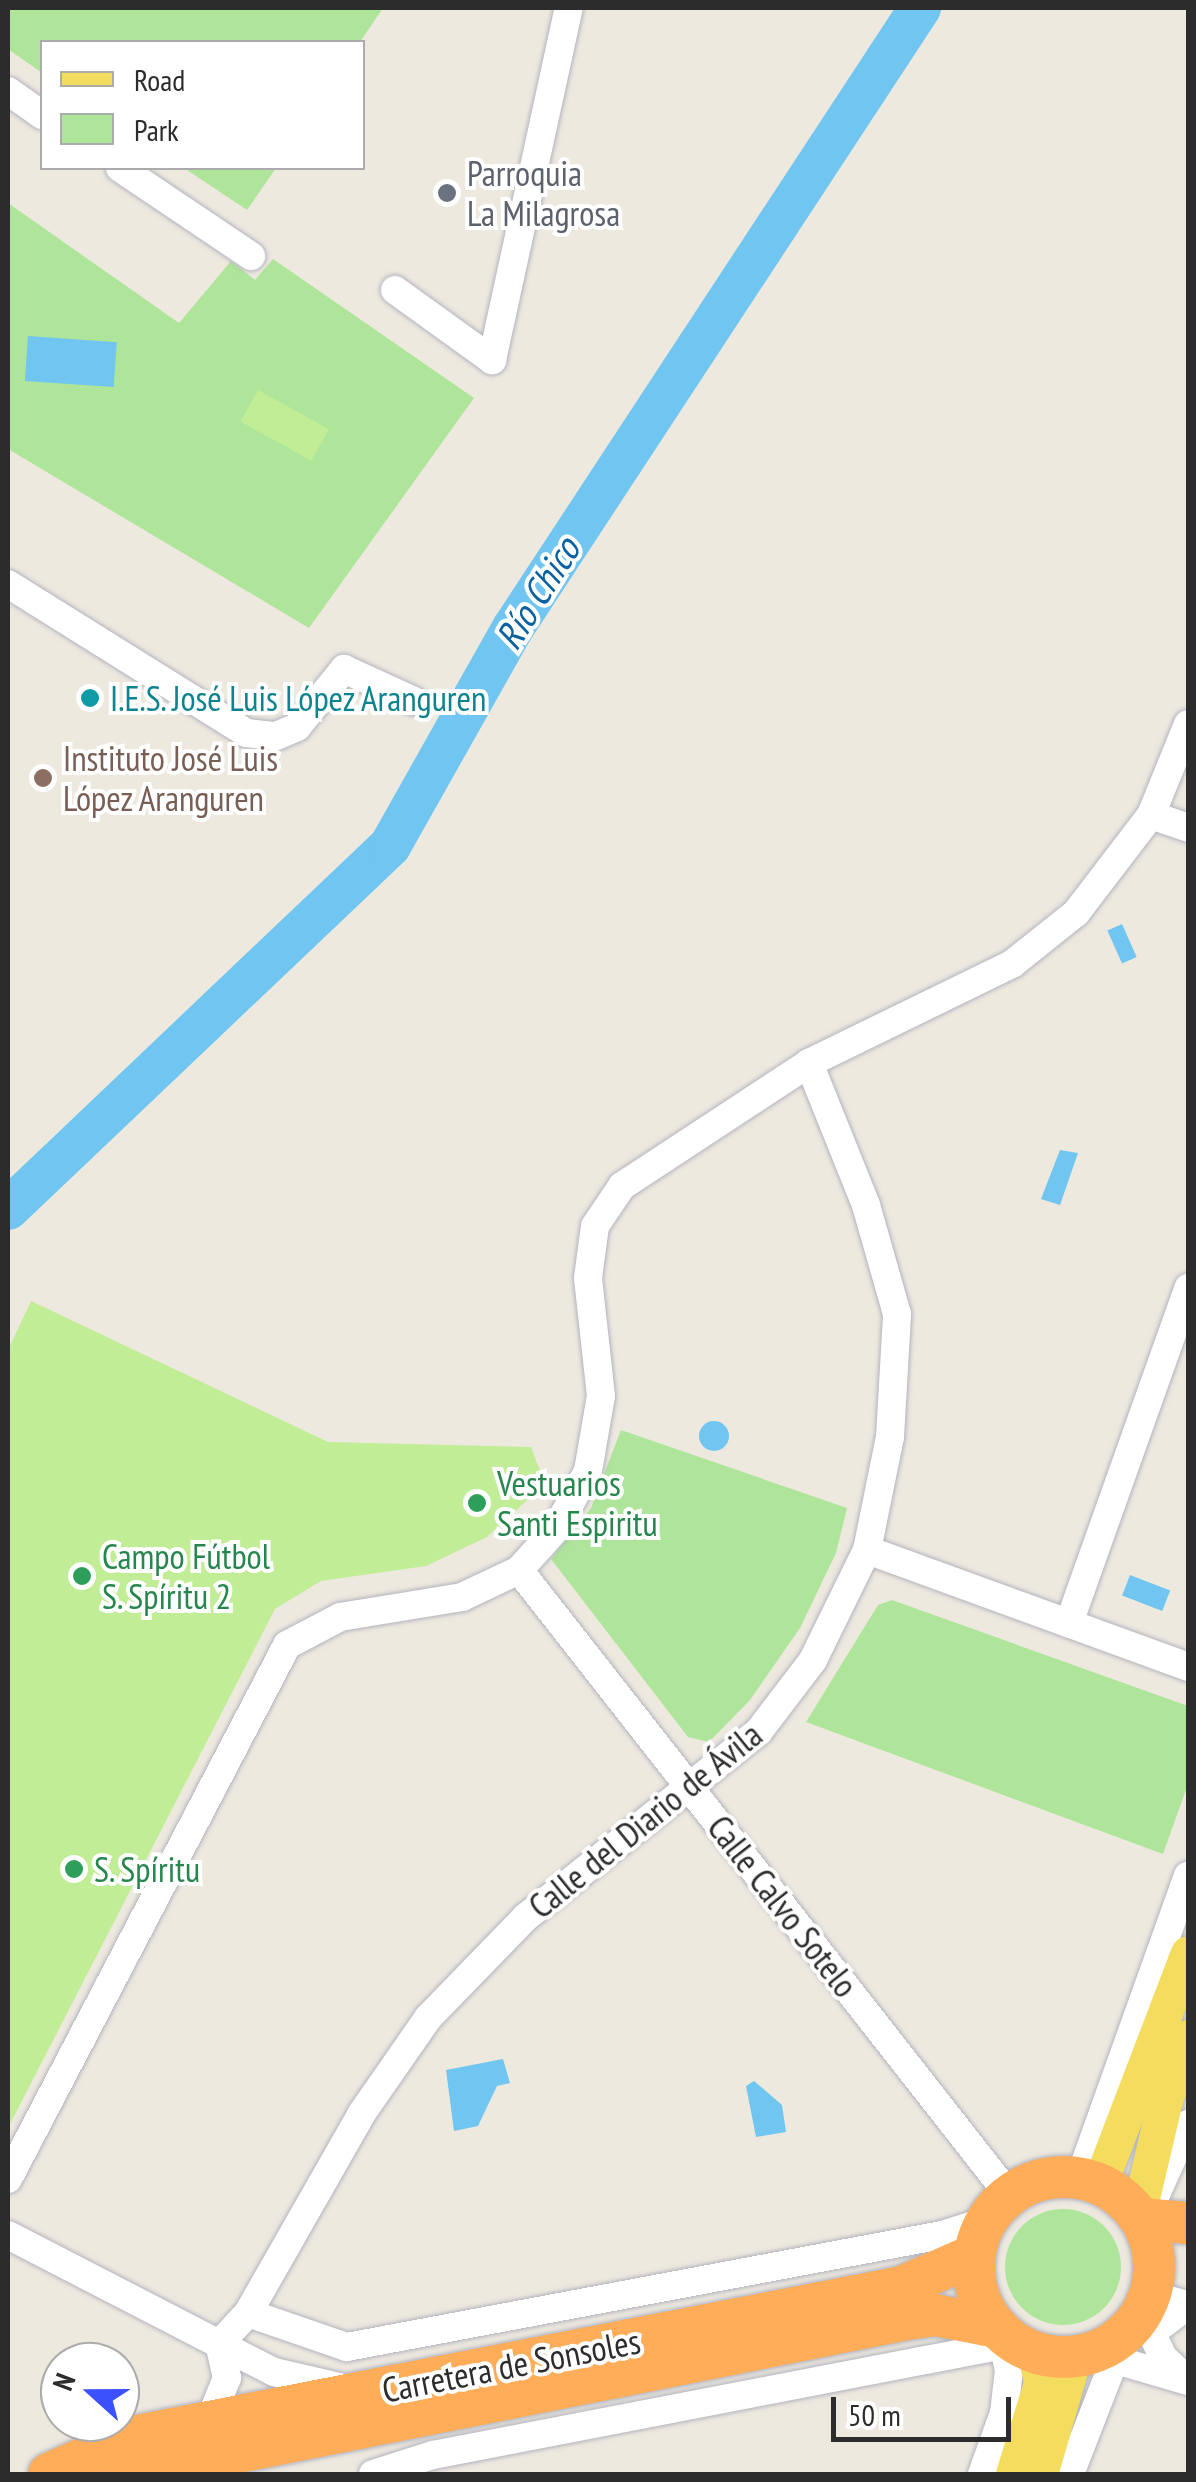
<!DOCTYPE html>
<meta charset="utf-8">
<style>
body{margin:0}
#map{position:relative;width:1196px;height:2482px;overflow:hidden;background:#eee9df;font-family:"PT Sans Narrow",sans-serif}
div>[style]{position:absolute}
.green>*{inset:0;background:#aee59a}
.round{border-radius:50%}
.pitch>*{inset:0;background:#c1ed96;transform-origin:0 0}
.water>*{inset:0;background:#70c5f1;transform-origin:0 0}
.river>*{height:42px;margin:-21px;padding:0 21px;transform-origin:21px;border-radius:21px;background:#70c5f1}
.roads{filter:drop-shadow(0 0 2px #b2b4c0) drop-shadow(0 0 2px #b2b4c0)}
.minor>*{height:28px;margin:-14px;padding:0 14px;transform-origin:14px;border-radius:14px;background:#fff}
.major>*{height:35px;margin:-17.5px;padding:0 17.5px;transform-origin:17.5px;border-radius:17.5px;background:#f4dc5e}
.highway>*{height:42px;margin:-21px;padding:0 21px;transform-origin:21px;border-radius:21px;background:#ffad59}
.highway>.ring{margin:-21px;padding:0;box-sizing:content-box;background:none;border:42px solid #ffad59;border-radius:50%}
.dots>*{width:28px;height:28px;translate:-50% -50%;box-sizing:border-box;border:5px solid #fff;border-radius:50%}
span{translate:-50% -50%;white-space:nowrap;text-align:center;line-height:1.15;-webkit-text-stroke:8px #fff;paint-order:stroke}
.worship-label{font-size:35px;color:#5b616d}
.left{translate:0 -50%;text-align:left}
.culture-label{font-size:35px;color:#0d838f}
.education-label{font-size:35px;color:#785e54}
.leisure-label{font-size:35px;color:#27864d}
.street-label{font-size:35px;color:#2c2c2c}
.water-label{font-size:38px;color:#0b62a2;font-style:italic}
.frame{position:absolute;inset:0;border:10px solid #2c2c2c;pointer-events:none}
.legend{position:absolute;left:40px;top:40px;width:325px;height:130px;box-sizing:border-box;background:#fff;border:2px solid #ababab;margin:0;padding:12px 18px;list-style:none;font-size:30px;color:#2c2c2c}
.legend li{display:flex;align-items:center;gap:20px;height:50px}
.legend b{width:50px;border:2px solid #ababab}
.north{position:absolute;left:40px;top:2342px;width:100px;height:100px;box-sizing:border-box;background:#fff;border:2px solid #ababab;border-radius:50%;rotate:291deg;font-size:28px;font-weight:700;line-height:40px;text-align:center;color:#2c2c2c}
.north::after{content:'';display:block;margin:auto;width:35px;height:45px;background:#3c51fe;clip-path:polygon(50% 0,100% 100%,50% 72%,0 100%)}
.scale{position:absolute;left:831px;top:2397px;width:180px;height:45px;box-sizing:border-box;border:5px solid #2c2c2c;border-top:0;padding-left:12px;font-size:30px;line-height:35px;white-space:nowrap;color:#2c2c2c;-webkit-text-stroke:8px #fff;paint-order:stroke}
</style>
<div id="map">
<div class="green">
<div style="clip-path:polygon(8px 8px,383px 8px,360px 42px,42px 42px,42px 73px,8px 49px)"></div>
<div style="clip-path:polygon(184px 168px,276px 168px,247px 210px)"></div>
<div style="clip-path:polygon(8px 203px,179px 323px,231px 261px,255px 280px,273px 259px,474px 398px,309px 628px,8px 449px)"></div>
<div style="clip-path:polygon(621px 1430px,847px 1508px,836px 1553px,800px 1628px,750px 1700px,709px 1742px,688px 1737px,551px 1559px,591px 1508px)"></div>
<div style="clip-path:polygon(892px 1600px,1188px 1706px,1188px 1784px,1163px 1854px,806px 1722px,878px 1605px)"></div>
<div class="round" style="left:1005px;top:2209px;width:116px;height:116px"></div>
</div>
<div class="pitch">
<div style="left:258px;top:390px;width:81px;height:36px;rotate:29deg"></div>
<div style="clip-path:polygon(31px 1301px,328px 1442px,531px 1447px,545px 1484px,487px 1537px,426px 1566px,321px 1581px,275px 1609px,8px 2128px,8px 1350px)"></div>
</div>
<div class="water">
<div style="left:28px;top:336px;width:89px;height:45px;rotate:4deg"></div>
<div style="left:1122px;top:924px;width:36px;height:16px;rotate:66deg"></div>
<div style="clip-path:polygon(1060px 1150px,1078px 1153px,1060px 1205px,1041px 1199px)"></div>
<div class="round" style="left:699px;top:1421px;width:30px;height:30px"></div>
<div style="left:1130px;top:1575px;width:43px;height:22px;rotate:21deg"></div>
<div style="clip-path:polygon(503px 2059px,510px 2083px,497px 2086px,478px 2126px,454px 2131px,446px 2070px)"></div>
<div style="clip-path:polygon(754px 2081px,782px 2105px,786px 2132px,756px 2137px,746px 2086px)"></div>
</div>
<div class="river">
<div style="left:8px;top:1209px;width:527px;rotate:-43.54deg"></div>
<div style="left:390px;top:846px;width:250px;rotate:-60.6deg"></div>
<div style="left:513px;top:628px;width:742px;rotate:-56.72deg"></div>
</div>
<div class="roads">
<div class="minor">
<div style="left:8px;top:91px;width:42px;rotate:35.2deg"></div>
<div style="left:120px;top:168px;width:158px;rotate:33.9deg"></div>
<div style="left:395px;top:290px;width:120px;rotate:35.8deg"></div>
<div style="left:492px;top:360px;width:360px;rotate:-77.7deg"></div>
<div style="left:8px;top:584px;width:281px;rotate:32deg"></div>
<div style="left:246px;top:733px;width:30px;rotate:6deg"></div>
<div style="left:276px;top:736px;width:23px;rotate:-23deg"></div>
<div style="left:297px;top:727px;width:75px;rotate:-51deg"></div>
<div style="left:344px;top:669px;width:77px;rotate:24.6deg"></div>
<div style="left:1151px;top:815px;width:39px;rotate:19deg"></div>
<div style="left:867px;top:1550px;width:342px;rotate:20deg"></div>
<div style="left:519px;top:1570px;width:794px;rotate:51.9deg"></div>
<div style="left:1069px;top:1623px;width:356px;rotate:-70.4deg"></div>
<div style="left:1080px;top:2177px;width:320px;rotate:-70.3deg"></div>
<div style="left:8px;top:2179px;width:602px;rotate:-62.41deg"></div>
<div style="left:287px;top:1645px;width:60px;rotate:-27.8deg"></div>
<div style="left:340px;top:1617px;width:124px;rotate:-9.3deg"></div>
<div style="left:462px;top:1597px;width:63px;rotate:-25.3deg"></div>
<div style="left:519px;top:1570px;width:55px;rotate:-47.9deg"></div>
<div style="left:556px;top:1529px;width:66px;rotate:-61.1deg"></div>
<div style="left:588px;top:1471px;width:76px;rotate:-80.2deg"></div>
<div style="left:601px;top:1396px;width:119px;rotate:-96.3deg"></div>
<div style="left:588px;top:1278px;width:52px;rotate:-82.3deg"></div>
<div style="left:595px;top:1226px;width:48px;rotate:-56deg"></div>
<div style="left:622px;top:1186px;width:224px;rotate:-33.3deg"></div>
<div style="left:809px;top:1063px;width:226px;rotate:-26deg"></div>
<div style="left:1012px;top:964px;width:82px;rotate:-38.6deg"></div>
<div style="left:1076px;top:913px;width:123px;rotate:-52.6deg"></div>
<div style="left:1151px;top:815px;width:98px;rotate:-67.9deg"></div>
<div style="left:1141px;top:2207px;width:22px;rotate:-43deg"></div>
<div style="left:1157px;top:2192px;width:75px;rotate:-65.5deg"></div>
<div style="left:8px;top:2235px;width:237px;rotate:27.3deg"></div>
<div style="left:219px;top:2344px;width:42px;rotate:-46.9deg"></div>
<div style="left:248px;top:2313px;width:230px;rotate:-60.3deg"></div>
<div style="left:362px;top:2113px;width:116px;rotate:-55.2deg"></div>
<div style="left:428px;top:2018px;width:141px;rotate:-45.9deg"></div>
<div style="left:526px;top:1917px;width:298px;rotate:-38.6deg"></div>
<div style="left:759px;top:1731px;width:89px;rotate:-52.7deg"></div>
<div style="left:813px;top:1660px;width:123px;rotate:-63.9deg"></div>
<div style="left:867px;top:1550px;width:115px;rotate:-78.5deg"></div>
<div style="left:890px;top:1437px;width:123px;rotate:-86.7deg"></div>
<div style="left:897px;top:1314px;width:113px;rotate:-105.9deg"></div>
<div style="left:866px;top:1205px;width:153px;rotate:-111.9deg"></div>
<div style="left:1150px;top:2295px;width:39px;rotate:15deg"></div>
<div style="left:1142px;top:2312px;width:50px;rotate:65deg"></div>
<div style="left:1163px;top:2357px;width:33px;rotate:44deg"></div>
<div style="left:248px;top:2313px;width:105px;rotate:19deg"></div>
<div style="left:347px;top:2347px;width:605px;rotate:-10.66deg"></div>
<div style="left:942px;top:2235px;width:46px;rotate:-17.7deg"></div>
<div style="left:1155px;top:2330px;width:41px;rotate:-37.1deg"></div>
<div style="left:219px;top:2344px;width:62px;rotate:27deg"></div>
<div style="left:274px;top:2372px;width:72px;rotate:12.9deg"></div>
<div style="left:1092px;top:2353px;width:100px;rotate:16.3deg"></div>
<div style="left:209px;top:2422px;width:48px;rotate:-67.8deg"></div>
<div style="left:227px;top:2378px;width:35px;rotate:-103deg"></div>
<div style="left:373px;top:2474px;width:63px;rotate:-17.6deg"></div>
<div style="left:433px;top:2455px;width:592px;rotate:-10.91deg"></div>
<div style="left:982px;top:2474px;width:65px;rotate:-70.2deg"></div>
<div style="left:1004px;top:2413px;width:43px;rotate:-83.4deg"></div>
<div style="left:1009px;top:2370px;width:40px;rotate:-103deg"></div>
<div style="left:1070px;top:2474px;width:121px;rotate:-68.7deg"></div>
<div style="left:1114px;top:2361px;width:18px;rotate:-93deg"></div>
</div>
<div class="major">
<div style="left:1100px;top:2183px;width:246px;rotate:-69.1deg"></div>
<div style="left:1138px;top:2215px;width:118px;rotate:-76.8deg"></div>
<div style="left:1165px;top:2100px;width:67px;rotate:-69.9deg"></div>
<div style="left:1013px;top:2474px;width:95px;rotate:-72.9deg"></div>
<div style="left:1041px;top:2383px;width:32px;rotate:-101deg"></div>
<div style="left:1040px;top:2474px;width:122px;rotate:-73.8deg"></div>
</div>
<div class="highway">
<div class="ring" style="left:974px;top:2177px;width:138px;height:138px"></div>
<div style="left:1141px;top:2219px;width:47px;rotate:4.9deg"></div>
<div style="left:49px;top:2474px;width:91px;rotate:-24deg"></div>
<div style="left:132px;top:2437px;width:784px;rotate:-11.02deg"></div>
<div style="left:902px;top:2287px;width:79px;rotate:-24deg"></div>
<div style="left:128px;top:2474px;width:794px;rotate:-11.25deg"></div>
<div style="left:907px;top:2319px;width:28px;rotate:-8deg"></div>
<div style="left:935px;top:2315px;width:62px;rotate:11.1deg"></div>
</div>
</div>
<div class="dots">
<div style="left:447px;top:193px;background:#6b7280"></div>
<div style="left:90px;top:698px;background:#0f9aa8"></div>
<div style="left:43px;top:778px;background:#8d6e63"></div>
<div style="left:477px;top:1503px;background:#2e9e5b"></div>
<div style="left:82px;top:1576px;background:#2e9e5b"></div>
<div style="left:74px;top:1869px;background:#2e9e5b"></div>
</div>
<div class="worship-label">
<span class="left" style="left:467px;top:193px">Parroquia<br>La Milagrosa</span>
</div>
<div class="culture-label">
<span class="left" style="left:110px;top:698px">I.E.S. José Luis López Aranguren</span>
</div>
<div class="education-label">
<span class="left" style="left:63px;top:778px">Instituto José Luis<br>López Aranguren</span>
</div>
<div class="leisure-label">
<span class="left" style="left:497px;top:1503px">Vestuarios<br>Santi Espiritu</span>
<span class="left" style="left:102px;top:1576px">Campo Fútbol<br>S. Spíritu 2</span>
<span class="left" style="left:94px;top:1869px">S. Spíritu</span>
</div>
<div class="street-label">
<span style="left:645px;top:1820px;rotate:-39deg">Calle del Diario de Ávila</span>
<span style="left:783px;top:1906px;rotate:52deg">Calle Calvo Sotelo</span>
<span style="left:511px;top:2365px;rotate:-11deg">Carretera de Sonsoles</span>
</div>
<div class="water-label">
<span style="left:537px;top:593px;rotate:-58deg">Río Chico</span>
</div>
<div class="frame"></div>
<ul class="legend">
<li><b style="height:12px;background:#f4dc5e"></b>Road</li>
<li><b style="height:28px;background:#aee59a"></b>Park</li>
</ul>
<div class="north">N</div>
<div class="scale">50 m</div>
</div>
